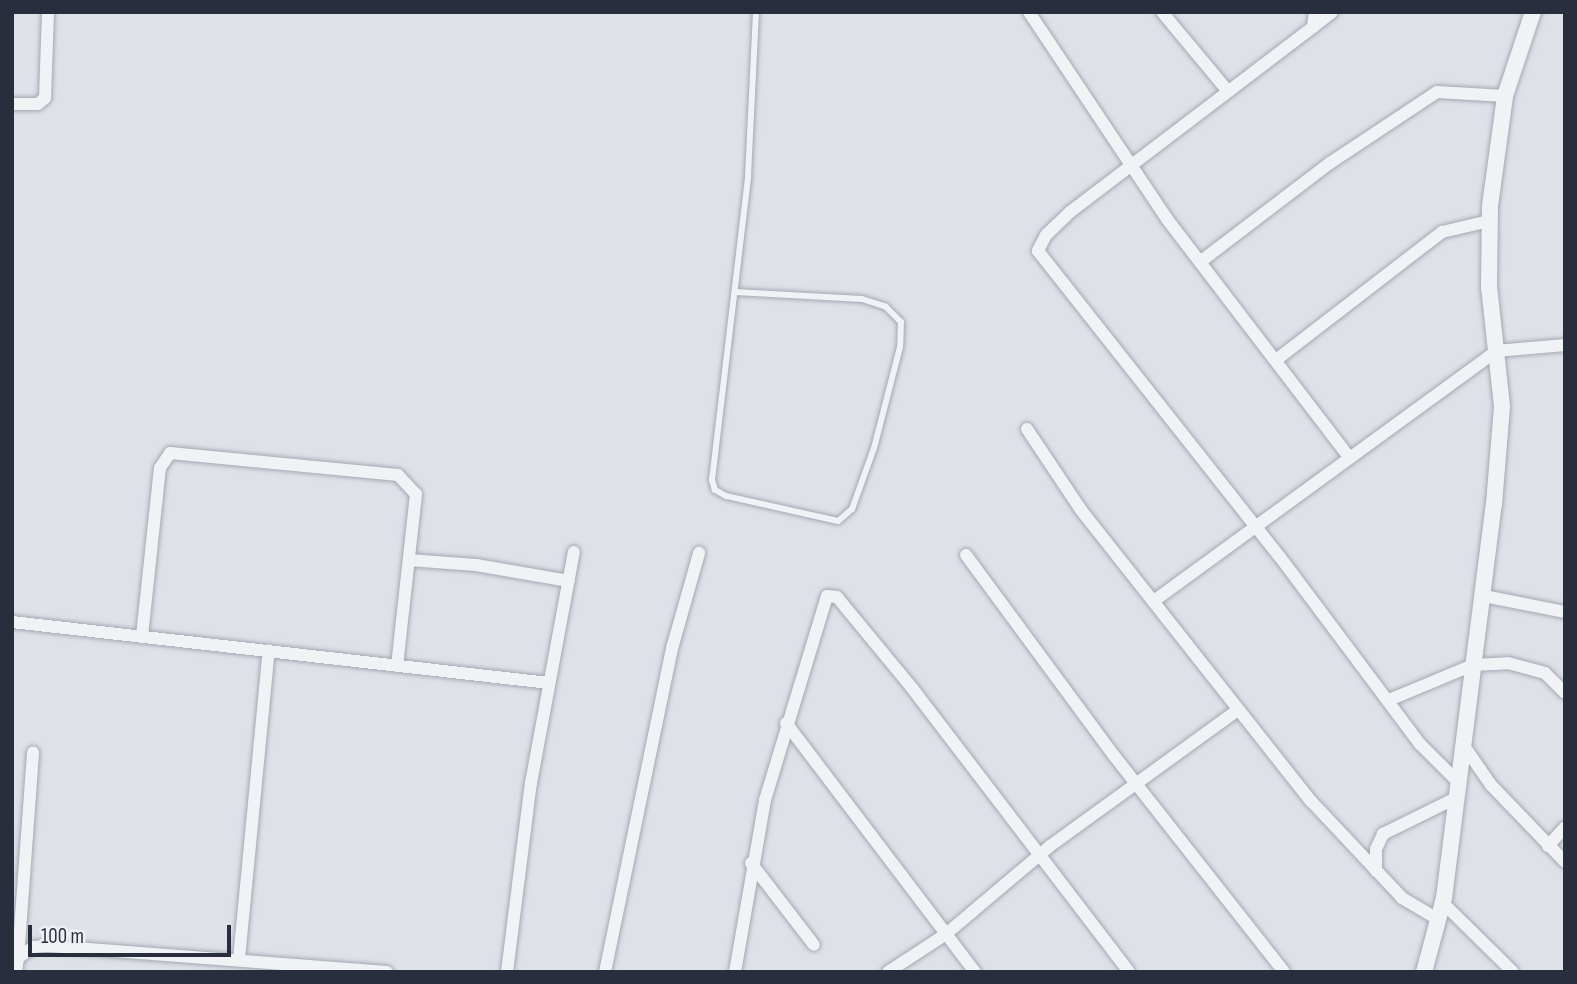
<!DOCTYPE html>
<style>
body{margin:0}
#map{position:relative;width:1577px;height:984px;overflow:hidden;background:#dfe1e8;font-family:"Sofia Sans Condensed",sans-serif}
div>[style]{position:absolute}
.roads{filter:drop-shadow(0 0 2px #a4a8b2) drop-shadow(0 0 2px #a4a8b2)}
.service>*{height:6px;margin:-3px;padding:0 3px;transform-origin:3px;border-radius:3px;background:#f1f2f6}
.minor>*{height:12px;margin:-6px;padding:0 6px;transform-origin:6px;border-radius:6px;background:#f1f2f6}
.tertiary>*{height:16px;margin:-8px;padding:0 8px;transform-origin:8px;border-radius:8px;background:#f1f2f6}
span{translate:-50% -50%;white-space:nowrap;text-align:center;line-height:1.15;-webkit-text-stroke:6px #eef0f5;paint-order:stroke}
.frame{position:absolute;inset:0;border:14px solid #282e3e;pointer-events:none}
.scale{position:absolute;left:28px;top:925px;width:203px;height:32px;box-sizing:border-box;border:4px solid #282e3e;border-top:0;padding-left:9px;font-size:21px;line-height:24px;white-space:nowrap;color:#282e3e;-webkit-text-stroke:5px #eef0f5;paint-order:stroke}
</style>
<div id="map">
<div class="roads">
<div class="service">
<div style="left:735px;top:292px;width:127px;rotate:3.2deg"></div>
<div style="left:862px;top:299px;width:25px;rotate:18deg"></div>
<div style="left:886px;top:307px;width:21px;rotate:45deg"></div>
<div style="left:901px;top:322px;width:25px;rotate:92deg"></div>
<div style="left:900px;top:347px;width:104px;rotate:104.4deg"></div>
<div style="left:874px;top:448px;width:65px;rotate:109.8deg"></div>
<div style="left:852px;top:509px;width:18px;rotate:139deg"></div>
<div style="left:838px;top:521px;width:115px;rotate:-167.4deg"></div>
<div style="left:726px;top:496px;width:13px;rotate:-151deg"></div>
<div style="left:715px;top:490px;width:10px;rotate:-107deg"></div>
<div style="left:712px;top:480px;width:306px;rotate:-83.2deg"></div>
<div style="left:748px;top:176px;width:164px;rotate:-87.2deg"></div>
</div>
<div class="minor">
<div style="left:1029px;top:12px;width:249px;rotate:56.3deg"></div>
<div style="left:1167px;top:219px;width:300px;rotate:52.6deg"></div>
<div style="left:1162px;top:12px;width:102px;rotate:50.2deg"></div>
<div style="left:1315px;top:12px;width:15px;rotate:98deg"></div>
<div style="left:1313px;top:27px;width:305px;rotate:142.7deg"></div>
<div style="left:1070px;top:212px;width:33px;rotate:136deg"></div>
<div style="left:1046px;top:235px;width:18px;rotate:117deg"></div>
<div style="left:1038px;top:251px;width:390px;rotate:51.7deg"></div>
<div style="left:1280px;top:557px;width:234px;rotate:53.2deg"></div>
<div style="left:1420px;top:744px;width:52px;rotate:45deg"></div>
<div style="left:1313px;top:27px;width:24px;rotate:-38deg"></div>
<div style="left:12px;top:104px;width:26px"></div>
<div style="left:38px;top:104px;width:9px;rotate:-41deg"></div>
<div style="left:45px;top:98px;width:86px;rotate:-88deg"></div>
<div style="left:1200px;top:262px;width:163px;rotate:-37.3deg"></div>
<div style="left:1330px;top:163px;width:128px;rotate:-33.6deg"></div>
<div style="left:1437px;top:92px;width:68px;rotate:3.4deg"></div>
<div style="left:1276px;top:360px;width:210px;rotate:-37.6deg"></div>
<div style="left:1442px;top:232px;width:48px;rotate:-13.2deg"></div>
<div style="left:1027px;top:429px;width:97px;rotate:56.3deg"></div>
<div style="left:1081px;top:510px;width:372px;rotate:51.7deg"></div>
<div style="left:1312px;top:802px;width:132px;rotate:46.8deg"></div>
<div style="left:1402px;top:898px;width:43px;rotate:30.7deg"></div>
<div style="left:966px;top:555px;width:251px;rotate:53.6deg"></div>
<div style="left:1115px;top:757px;width:273px;rotate:51.8deg"></div>
<div style="left:409px;top:560px;width:67px;rotate:4.3deg"></div>
<div style="left:476px;top:565px;width:94px;rotate:9.8deg"></div>
<div style="left:1484px;top:596px;width:83px;rotate:11.2deg"></div>
<div style="left:1155px;top:600px;width:422px;rotate:-36.1deg"></div>
<div style="left:1496px;top:351px;width:69px;rotate:-5deg"></div>
<div style="left:12px;top:622px;width:540px;rotate:6.48deg"></div>
<div style="left:142px;top:636px;width:169px;rotate:-83.9deg"></div>
<div style="left:160px;top:468px;width:18px;rotate:-56deg"></div>
<div style="left:170px;top:453px;width:229px;rotate:5.5deg"></div>
<div style="left:398px;top:475px;width:26px;rotate:47deg"></div>
<div style="left:416px;top:494px;width:173px;rotate:96.3deg"></div>
<div style="left:1389px;top:700px;width:91px;rotate:-22.6deg"></div>
<div style="left:1473px;top:665px;width:35px;rotate:-3deg"></div>
<div style="left:1508px;top:663px;width:38px;rotate:15deg"></div>
<div style="left:1545px;top:673px;width:28px;rotate:45deg"></div>
<div style="left:786px;top:723px;width:313px;rotate:52.8deg"></div>
<div style="left:1462px;top:743px;width:51px;rotate:55.4deg"></div>
<div style="left:1491px;top:785px;width:107px;rotate:46.1deg"></div>
<div style="left:1548px;top:846px;width:25px;rotate:-48deg"></div>
<div style="left:751px;top:863px;width:103px;rotate:52.5deg"></div>
<div style="left:1376px;top:871px;width:22px;rotate:-90deg"></div>
<div style="left:1376px;top:849px;width:17px;rotate:-65deg"></div>
<div style="left:1383px;top:834px;width:79px;rotate:-26.2deg"></div>
<div style="left:1443px;top:903px;width:98px;rotate:44.6deg"></div>
<div style="left:18px;top:958px;width:206px;rotate:-85.8deg"></div>
<div style="left:239px;top:959px;width:310px;rotate:-84.5deg"></div>
<div style="left:16px;top:972px;width:14px;rotate:-82deg"></div>
<div style="left:18px;top:958px;width:19px;rotate:-36deg"></div>
<div style="left:33px;top:947px;width:16px;rotate:-4deg"></div>
<div style="left:49px;top:946px;width:339px;rotate:4.4deg"></div>
<div style="left:507px;top:972px;width:191px;rotate:-82.8deg"></div>
<div style="left:531px;top:783px;width:235px;rotate:-79.5deg"></div>
<div style="left:605px;top:972px;width:334px;rotate:-78.3deg"></div>
<div style="left:673px;top:645px;width:96px;rotate:-74.2deg"></div>
<div style="left:735px;top:972px;width:175px;rotate:-80.1deg"></div>
<div style="left:765px;top:800px;width:213px;rotate:-73.1deg"></div>
<div style="left:827px;top:596px;width:10px;rotate:6deg"></div>
<div style="left:837px;top:597px;width:118px;rotate:50.5deg"></div>
<div style="left:912px;top:688px;width:357px;rotate:52.6deg"></div>
<div style="left:888px;top:972px;width:69px;rotate:-33.2deg"></div>
<div style="left:946px;top:934px;width:136px;rotate:-40.2deg"></div>
<div style="left:1050px;top:846px;width:232px;rotate:-35.9deg"></div>
</div>
<div class="tertiary">
<div style="left:1424px;top:972px;width:77px;rotate:-74.9deg"></div>
<div style="left:1444px;top:898px;width:397px;rotate:-82.8deg"></div>
<div style="left:1494px;top:504px;width:98px;rotate:-85.3deg"></div>
<div style="left:1502px;top:406px;width:120px;rotate:-96.2deg"></div>
<div style="left:1489px;top:287px;width:81px;rotate:-89.3deg"></div>
<div style="left:1490px;top:206px;width:111px;rotate:-82.2deg"></div>
<div style="left:1505px;top:96px;width:89px;rotate:-71.6deg"></div>
</div>
</div>
<div class="frame"></div>
<div class="scale">100 m</div>
</div>
